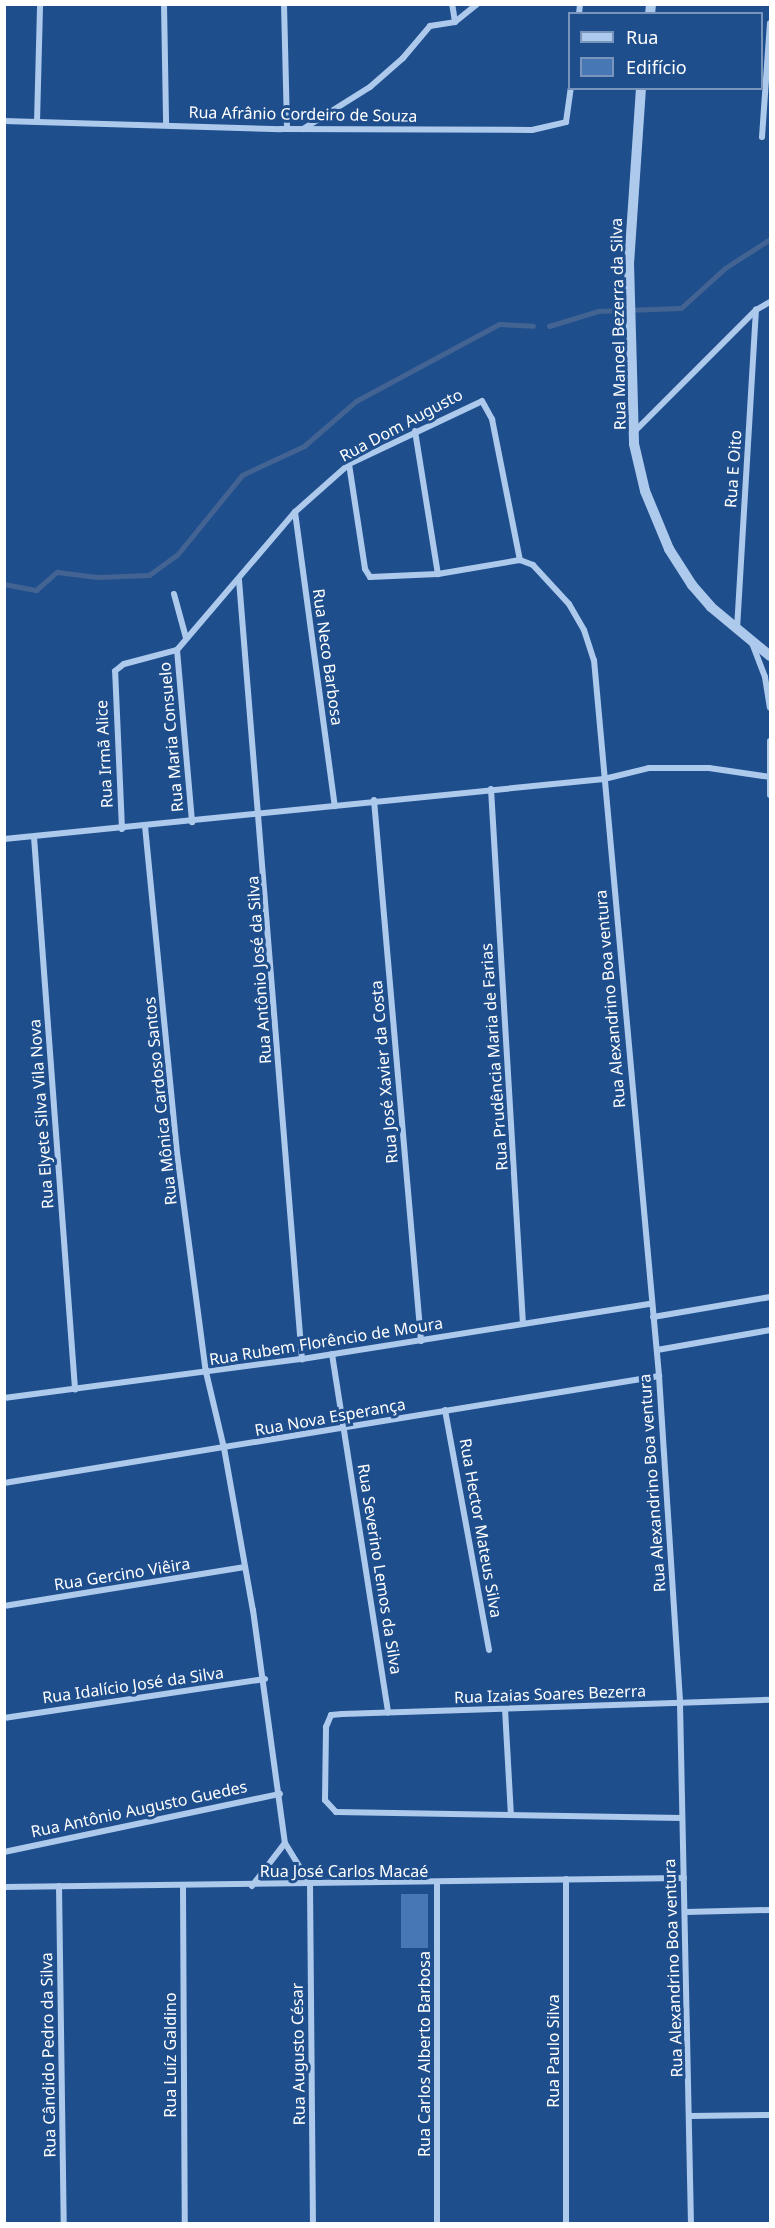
<!DOCTYPE html>
<meta charset="utf-8">
<style>
body{margin:0}
#map{position:relative;width:775px;height:2228px;overflow:hidden;background:#1f4e8d;font-family:"Noto Sans",sans-serif}
div>[style]{position:absolute}
.stream>*{height:5px;margin:-2.5px;padding:0 2.5px;transform-origin:2.5px;border-radius:2.5px;background:#436492}
.building>*{inset:0;background:#4877b5;transform-origin:0 0}
.minor>*{height:6px;margin:-3px;padding:0 3px;transform-origin:3px;border-radius:3px;background:#adc9ec}
.tertiary>*{height:10px;margin:-5px;padding:0 5px;transform-origin:5px;border-radius:5px;background:#adc9ec}
span{translate:-50% -50%;white-space:nowrap;text-align:center;line-height:1.15;-webkit-text-stroke:6px #1f4e8d;paint-order:stroke}
.street-label{font-size:16px;color:#fff}
.frame{position:absolute;inset:0;border:6px solid #fff;pointer-events:none}
.legend{position:absolute;left:568px;top:12px;width:195px;height:78px;box-sizing:border-box;background:#1f4e8d;border:2px solid #7995bb;margin:0;padding:8px 10px;list-style:none;font-size:18px;color:#fff}
.legend li{display:flex;align-items:center;gap:12px;height:30px}
.legend b{width:30px;border:2px solid #7995bb}
</style>
<div id="map">
<div class="stream">
<div style="left:549px;top:326px;width:51px;rotate:-17deg"></div>
<div style="left:598px;top:311px;width:83px;rotate:-2.1deg"></div>
<div style="left:681px;top:308px;width:59px;rotate:-42.3deg"></div>
<div style="left:725px;top:268px;width:54px;rotate:-32.8deg"></div>
<div style="left:4px;top:584px;width:33px;rotate:11deg"></div>
<div style="left:36px;top:590px;width:28px;rotate:-41deg"></div>
<div style="left:57px;top:572px;width:40px;rotate:7.1deg"></div>
<div style="left:97px;top:577px;width:52px;rotate:-2.2deg"></div>
<div style="left:149px;top:575px;width:34px;rotate:-36deg"></div>
<div style="left:177px;top:555px;width:103px;rotate:-50.9deg"></div>
<div style="left:242px;top:475px;width:68px;rotate:-25.1deg"></div>
<div style="left:304px;top:446px;width:69px;rotate:-40.9deg"></div>
<div style="left:356px;top:401px;width:162px;rotate:-28.3deg"></div>
<div style="left:499px;top:324px;width:34px;rotate:3deg"></div>
</div>
<div class="building">
<div style="left:401px;top:1894px;width:27px;height:54px"></div>
</div>
<div class="minor">
<div style="left:164px;top:4px;width:120px;rotate:89deg"></div>
<div style="left:284px;top:4px;width:125px;rotate:88.6deg"></div>
<div style="left:579px;top:14px;width:10px;rotate:-84deg"></div>
<div style="left:455px;top:22px;width:28px;rotate:-39deg"></div>
<div style="left:4px;top:121px;width:277px;rotate:1.7deg"></div>
<div style="left:281px;top:129px;width:251px;rotate:0.2deg"></div>
<div style="left:532px;top:130px;width:35px;rotate:-13deg"></div>
<div style="left:566px;top:122px;width:34px;rotate:-82deg"></div>
<div style="left:37px;top:122px;width:118px;rotate:-88.5deg"></div>
<div style="left:303px;top:129px;width:79px;rotate:-32.1deg"></div>
<div style="left:370px;top:87px;width:44px;rotate:-41.3deg"></div>
<div style="left:403px;top:58px;width:42px;rotate:-49.8deg"></div>
<div style="left:430px;top:26px;width:25px;rotate:-9deg"></div>
<div style="left:455px;top:22px;width:18px;rotate:-99deg"></div>
<div style="left:762px;top:137px;width:114px;rotate:-86deg"></div>
<div style="left:415px;top:431px;width:145px;rotate:80.9deg"></div>
<div style="left:634px;top:432px;width:173px;rotate:-45deg"></div>
<div style="left:756px;top:310px;width:16px;rotate:-30deg"></div>
<div style="left:349px;top:464px;width:106px;rotate:81.3deg"></div>
<div style="left:365px;top:569px;width:9px;rotate:58deg"></div>
<div style="left:370px;top:577px;width:68px;rotate:-2.5deg"></div>
<div style="left:438px;top:574px;width:83px;rotate:-9.7deg"></div>
<div style="left:295px;top:512px;width:297px;rotate:82.3deg"></div>
<div style="left:239px;top:580px;width:782px;rotate:85.38deg"></div>
<div style="left:174px;top:594px;width:46px;rotate:74.7deg"></div>
<div style="left:737px;top:629px;width:320px;rotate:-86.6deg"></div>
<div style="left:752px;top:643px;width:36px;rotate:69deg"></div>
<div style="left:765px;top:677px;width:31px;rotate:81deg"></div>
<div style="left:177px;top:650px;width:173px;rotate:85deg"></div>
<div style="left:770px;top:741px;width:54px;rotate:90deg"></div>
<div style="left:491px;top:789px;width:536px;rotate:86.58deg"></div>
<div style="left:374px;top:800px;width:543px;rotate:85.03deg"></div>
<div style="left:145px;top:826px;width:329px;rotate:84.4deg"></div>
<div style="left:177px;top:1153px;width:221px;rotate:82.5deg"></div>
<div style="left:206px;top:1372px;width:78px;rotate:76.7deg"></div>
<div style="left:224px;top:1448px;width:165px;rotate:79.9deg"></div>
<div style="left:253px;top:1610px;width:235px;rotate:82.2deg"></div>
<div style="left:285px;top:1843px;width:48px;rotate:58.6deg"></div>
<div style="left:310px;top:1884px;width:340px;rotate:89.5deg"></div>
<div style="left:122px;top:829px;width:158px;rotate:-92.5deg"></div>
<div style="left:115px;top:671px;width:11px;rotate:-38deg"></div>
<div style="left:124px;top:664px;width:55px;rotate:-14.8deg"></div>
<div style="left:177px;top:650px;width:182px;rotate:-49.5deg"></div>
<div style="left:295px;top:512px;width:72px;rotate:-41.6deg"></div>
<div style="left:349px;top:464px;width:147px;rotate:-25.3deg"></div>
<div style="left:482px;top:401px;width:21px;rotate:61deg"></div>
<div style="left:492px;top:419px;width:144px;rotate:78.8deg"></div>
<div style="left:520px;top:560px;width:14px;rotate:21deg"></div>
<div style="left:533px;top:565px;width:53px;rotate:47.3deg"></div>
<div style="left:569px;top:604px;width:30px;rotate:60deg"></div>
<div style="left:584px;top:630px;width:32px;rotate:72deg"></div>
<div style="left:594px;top:660px;width:719px;rotate:84.81deg"></div>
<div style="left:659px;top:1376px;width:329px;rotate:86.3deg"></div>
<div style="left:680px;top:1704px;width:520px;rotate:88.79deg"></div>
<div style="left:34px;top:837px;width:554px;rotate:85.75deg"></div>
<div style="left:4px;top:839px;width:603px;rotate:-5.71deg"></div>
<div style="left:604px;top:779px;width:46px;rotate:-13.7deg"></div>
<div style="left:649px;top:768px;width:60px"></div>
<div style="left:709px;top:768px;width:62px;rotate:8.4deg"></div>
<div style="left:653px;top:1317px;width:119px;rotate:-9.7deg"></div>
<div style="left:657px;top:1350px;width:115px;rotate:-10deg"></div>
<div style="left:332px;top:1354px;width:363px;rotate:81.1deg"></div>
<div style="left:4px;top:1398px;width:301px;rotate:-7.5deg"></div>
<div style="left:302px;top:1359px;width:353px;rotate:-9deg"></div>
<div style="left:445px;top:1410px;width:244px;rotate:79.6deg"></div>
<div style="left:4px;top:1483px;width:664px;rotate:-9.28deg"></div>
<div style="left:4px;top:1606px;width:244px;rotate:-9.2deg"></div>
<div style="left:505px;top:1709px;width:106px;rotate:86.8deg"></div>
<div style="left:4px;top:1718px;width:264px;rotate:-8.5deg"></div>
<div style="left:682px;top:1818px;width:346px;rotate:-179deg"></div>
<div style="left:336px;top:1812px;width:16px;rotate:-133deg"></div>
<div style="left:325px;top:1800px;width:73px;rotate:-89.2deg"></div>
<div style="left:326px;top:1727px;width:13px;rotate:-67deg"></div>
<div style="left:331px;top:1715px;width:11px;rotate:-5deg"></div>
<div style="left:342px;top:1714px;width:428px;rotate:-1.9deg"></div>
<div style="left:4px;top:1852px;width:282px;rotate:-11.9deg"></div>
<div style="left:566px;top:1879px;width:345px;rotate:90deg"></div>
<div style="left:59px;top:1886px;width:338px;rotate:89.2deg"></div>
<div style="left:252px;top:1886px;width:54px;rotate:-52.5deg"></div>
<div style="left:4px;top:1887px;width:680px;rotate:-0.76deg"></div>
<div style="left:183px;top:1887px;width:337px;rotate:89.7deg"></div>
<div style="left:686px;top:1912px;width:84px;rotate:-1.4deg"></div>
<div style="left:690px;top:2116px;width:80px;rotate:-0.7deg"></div>
<div style="left:437px;top:2224px;width:340px;rotate:-90deg"></div>
</div>
<div class="tertiary">
<div style="left:650px;top:14px;width:10px;rotate:-84deg"></div>
<div style="left:641px;top:88px;width:175px;rotate:93.9deg"></div>
<div style="left:629px;top:263px;width:181px;rotate:88.4deg"></div>
<div style="left:634px;top:444px;width:48px;rotate:76.8deg"></div>
<div style="left:645px;top:491px;width:63px;rotate:67.5deg"></div>
<div style="left:669px;top:549px;width:43px;rotate:57.4deg"></div>
<div style="left:692px;top:585px;width:29px;rotate:49deg"></div>
<div style="left:711px;top:607px;width:77px;rotate:39.7deg"></div>
</div>
<div class="street-label">
<span style="left:303px;top:114px;rotate:1deg">Rua Afrânio Cordeiro de Souza</span>
<span style="left:618px;top:324px;rotate:-91deg">Rua Manoel Bezerra da Silva</span>
<span style="left:401px;top:425px;rotate:-28deg">Rua Dom Augusto</span>
<span style="left:733px;top:469px;rotate:-86deg">Rua E Oito</span>
<span style="left:328px;top:657px;rotate:82deg">Rua Neco Barbosa</span>
<span style="left:171px;top:737px;rotate:-95deg">Rua Maria Consuelo</span>
<span style="left:104px;top:754px;rotate:-93deg">Rua Irmã Alice</span>
<span style="left:259px;top:970px;rotate:-94deg">Rua Antônio José da Silva</span>
<span style="left:610px;top:999px;rotate:-95deg">Rua Alexandrino Boa ventura</span>
<span style="left:494px;top:1057px;rotate:-94deg">Rua Prudência Maria de Farias</span>
<span style="left:384px;top:1072px;rotate:-95deg">Rua José Xavier da Costa</span>
<span style="left:160px;top:1101px;rotate:-96deg">Rua Mônica Cardoso Santos</span>
<span style="left:41px;top:1114px;rotate:-94deg">Rua Elyete Silva Vila Nova</span>
<span style="left:326px;top:1341px;rotate:-9deg">Rua Rubem Florêncio de Moura</span>
<span style="left:330px;top:1417px;rotate:-10deg">Rua Nova Esperança</span>
<span style="left:652px;top:1483px;rotate:-94deg">Rua Alexandrino Boa ventura</span>
<span style="left:481px;top:1528px;rotate:80deg">Rua Hector Mateus Silva</span>
<span style="left:380px;top:1569px;rotate:81deg">Rua Severino Lemos da Silva</span>
<span style="left:122px;top:1574px;rotate:-9deg">Rua Gercino Viêira</span>
<span style="left:133px;top:1685px;rotate:-8deg">Rua Idalício José da Silva</span>
<span style="left:550px;top:1694px;rotate:-2deg">Rua Izaias Soares Bezerra</span>
<span style="left:139px;top:1809px;rotate:-12deg">Rua Antônio Augusto Guedes</span>
<span style="left:344px;top:1871px">Rua José Carlos Macaé</span>
<span style="left:673px;top:1968px;rotate:-92deg">Rua Alexandrino Boa ventura</span>
<span style="left:553px;top:2051px;rotate:-90deg">Rua Paulo Silva</span>
<span style="left:298px;top:2054px;rotate:-91deg">Rua Augusto César</span>
<span style="left:424px;top:2054px;rotate:-90deg">Rua Carlos Alberto Barbosa</span>
<span style="left:48px;top:2055px;rotate:-91deg">Rua Cândido Pedro da Silva</span>
<span style="left:170px;top:2055px;rotate:-90deg">Rua Luíz Galdino</span>
</div>
<div class="frame"></div>
<ul class="legend">
<li><b style="height:8px;background:#adc9ec"></b>Rua</li>
<li><b style="height:16px;background:#4877b5"></b>Edifício</li>
</ul>
</div>
